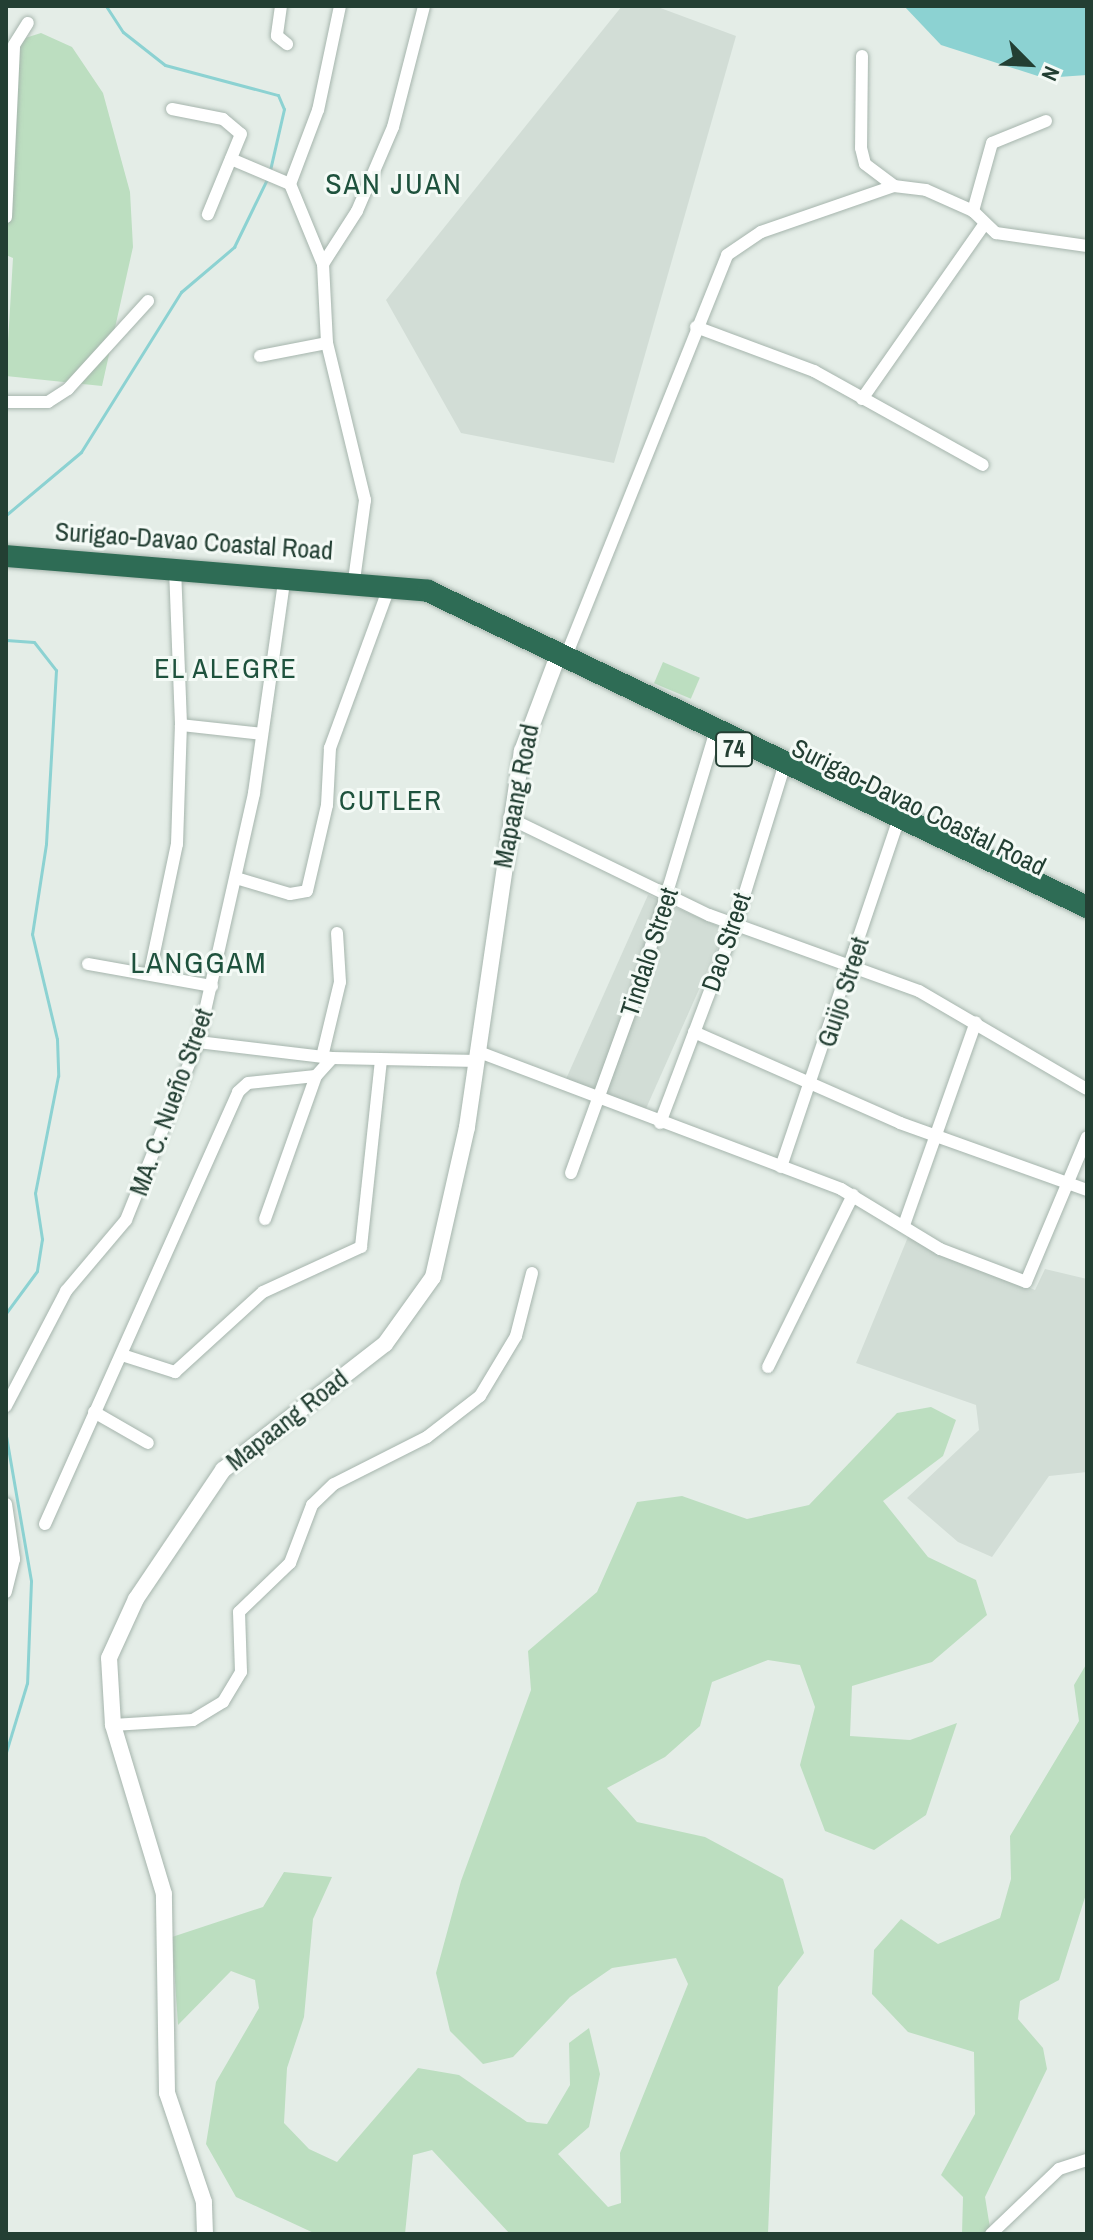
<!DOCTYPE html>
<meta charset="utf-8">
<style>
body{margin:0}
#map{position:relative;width:1093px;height:2240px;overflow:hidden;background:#e4ede7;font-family:"Archivo Narrow",sans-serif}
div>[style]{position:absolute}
.built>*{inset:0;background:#d2ddd6;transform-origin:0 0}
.green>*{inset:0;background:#bcdec0;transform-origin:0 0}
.water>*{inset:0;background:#8cd2d2}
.stream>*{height:3px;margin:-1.5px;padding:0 1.5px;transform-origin:1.5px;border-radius:1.5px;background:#8cd2d2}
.roads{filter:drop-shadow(0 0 2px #a6b5ad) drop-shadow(0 0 2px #a6b5ad)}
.street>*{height:12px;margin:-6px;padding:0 6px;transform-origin:6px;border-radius:6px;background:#fff}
.secondary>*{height:16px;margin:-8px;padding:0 8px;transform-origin:8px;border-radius:8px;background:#fff}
.highway>*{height:22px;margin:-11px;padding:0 11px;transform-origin:11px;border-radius:11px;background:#2e6c55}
span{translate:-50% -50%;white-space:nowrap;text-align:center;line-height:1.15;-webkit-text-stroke:6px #f4faf6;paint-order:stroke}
.shield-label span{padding:2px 6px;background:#f4faf6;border:2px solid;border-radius:6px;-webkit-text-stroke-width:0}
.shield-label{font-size:24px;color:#233f33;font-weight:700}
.street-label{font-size:26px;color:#233f33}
.neighbourhood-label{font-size:28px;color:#1e523d;letter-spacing:2px}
.quarter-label{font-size:30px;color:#1e523d;letter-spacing:2px}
.frame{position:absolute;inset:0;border:8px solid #233f33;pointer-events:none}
.north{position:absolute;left:989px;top:24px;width:80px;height:80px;-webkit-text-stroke:6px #f4faf6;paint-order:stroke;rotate:114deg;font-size:22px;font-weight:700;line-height:32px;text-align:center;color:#233f33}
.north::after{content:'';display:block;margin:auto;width:28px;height:36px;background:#233f33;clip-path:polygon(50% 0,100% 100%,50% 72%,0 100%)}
</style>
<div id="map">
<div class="built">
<div style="clip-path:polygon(622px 6px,655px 6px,736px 36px,614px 463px,461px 433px,386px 300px)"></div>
<div style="left:648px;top:895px;width:85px;height:201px;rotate:24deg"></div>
<div style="clip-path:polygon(908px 1237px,1035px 1290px,1045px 1269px,1087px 1279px,1087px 1472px,1049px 1476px,992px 1557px,958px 1542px,907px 1498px,979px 1430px,976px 1405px,856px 1363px)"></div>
</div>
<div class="green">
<div style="clip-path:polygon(41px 33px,72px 47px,103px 93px,130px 192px,133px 247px,102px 386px,6px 376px,13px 258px,6px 255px,6px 89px,22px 39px)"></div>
<div style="left:663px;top:662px;width:40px;height:23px;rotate:23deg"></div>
<div style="clip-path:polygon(931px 1407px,956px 1420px,943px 1456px,883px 1501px,928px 1557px,976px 1580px,987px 1615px,932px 1662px,852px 1686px,850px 1736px,910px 1740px,957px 1723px,926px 1815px,874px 1850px,825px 1831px,800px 1765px,815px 1707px,800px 1665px,768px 1660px,712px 1682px,700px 1726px,665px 1757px,607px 1788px,637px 1822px,705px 1837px,783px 1879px,804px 1953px,778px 1987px,768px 2234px,510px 2234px,432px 2150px,413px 2155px,405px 2234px,316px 2234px,236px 2197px,206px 2144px,216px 2082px,259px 2008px,255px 1980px,231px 1971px,178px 2025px,172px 1937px,263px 1907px,284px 1872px,332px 1877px,313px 1919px,304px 2017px,287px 2068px,284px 2123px,309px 2149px,337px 2162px,418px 2068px,459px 2075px,527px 2122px,547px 2124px,570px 2085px,569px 2043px,589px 2028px,600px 2074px,589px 2127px,558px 2154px,608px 2207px,621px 2203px,620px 2153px,688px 1984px,676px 1958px,612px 1968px,570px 1997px,513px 2057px,483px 2064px,450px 2031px,436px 1973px,461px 1881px,531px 1690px,528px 1651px,597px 1592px,637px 1502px,682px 1496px,747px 1519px,809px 1505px,897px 1413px)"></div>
<div style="clip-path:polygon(1087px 1663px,1087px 1891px,1059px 1980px,1020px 2001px,1018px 2019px,1043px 2048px,1047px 2069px,985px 2197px,991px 2234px,962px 2234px,963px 2197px,941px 2175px,975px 2114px,974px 2052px,908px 2032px,872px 1994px,874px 1950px,901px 1919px,938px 1944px,1000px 1918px,1011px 1879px,1010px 1836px,1079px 1721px,1074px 1685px)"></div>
</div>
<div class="water">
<div style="clip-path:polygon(904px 6px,1087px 6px,1087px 75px,1044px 78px,941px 45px)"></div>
</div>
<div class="stream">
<div style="left:106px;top:6px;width:31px;rotate:57deg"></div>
<div style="left:123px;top:32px;width:53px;rotate:38.2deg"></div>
<div style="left:165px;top:65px;width:117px;rotate:14.9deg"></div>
<div style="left:278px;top:95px;width:15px;rotate:67deg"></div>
<div style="left:284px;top:109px;width:63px;rotate:102.9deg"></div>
<div style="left:6px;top:515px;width:98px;rotate:-40deg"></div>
<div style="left:81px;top:452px;width:189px;rotate:-58deg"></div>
<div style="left:181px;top:292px;width:70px;rotate:-40.3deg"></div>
<div style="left:234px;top:247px;width:78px;rotate:-64.1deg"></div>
<div style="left:6px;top:640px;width:28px;rotate:4deg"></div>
<div style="left:34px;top:642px;width:36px;rotate:52deg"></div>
<div style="left:56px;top:670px;width:174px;rotate:93.3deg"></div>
<div style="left:46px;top:844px;width:91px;rotate:98.8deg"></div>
<div style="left:32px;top:934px;width:108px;rotate:76.6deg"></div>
<div style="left:57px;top:1039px;width:37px;rotate:88deg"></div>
<div style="left:58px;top:1076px;width:119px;rotate:101.1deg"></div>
<div style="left:35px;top:1193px;width:47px;rotate:81.3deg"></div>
<div style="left:42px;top:1239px;width:32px;rotate:99deg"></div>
<div style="left:37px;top:1271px;width:52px;rotate:126.4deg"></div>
<div style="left:6px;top:1436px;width:147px;rotate:80.2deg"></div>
<div style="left:31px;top:1581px;width:102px;rotate:92.2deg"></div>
<div style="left:27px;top:1683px;width:72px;rotate:106.9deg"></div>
</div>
<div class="roads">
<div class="street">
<div style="left:281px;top:6px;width:30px;rotate:98deg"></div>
<div style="left:277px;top:36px;width:13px;rotate:39deg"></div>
<div style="left:340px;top:6px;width:106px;rotate:101.9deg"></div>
<div style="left:318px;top:110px;width:79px;rotate:110.7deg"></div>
<div style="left:290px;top:184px;width:87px;rotate:67.6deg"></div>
<div style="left:323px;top:264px;width:63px;rotate:-57.3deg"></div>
<div style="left:357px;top:211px;width:91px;rotate:-66.8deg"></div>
<div style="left:393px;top:127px;width:125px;rotate:-75.6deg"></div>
<div style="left:862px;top:56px;width:92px;rotate:90.6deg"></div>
<div style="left:861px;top:148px;width:16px;rotate:76deg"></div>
<div style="left:865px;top:164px;width:36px;rotate:37deg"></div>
<div style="left:172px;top:109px;width:52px;rotate:11.1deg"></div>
<div style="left:223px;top:119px;width:23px;rotate:40deg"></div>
<div style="left:241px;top:134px;width:87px;rotate:112.4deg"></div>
<div style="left:1046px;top:121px;width:58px;rotate:157.8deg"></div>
<div style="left:992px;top:143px;width:71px;rotate:105.6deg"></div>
<div style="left:973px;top:211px;width:32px;rotate:44deg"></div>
<div style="left:996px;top:233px;width:92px;rotate:8.1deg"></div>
<div style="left:231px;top:159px;width:64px;rotate:23deg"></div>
<div style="left:6px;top:217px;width:172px;rotate:-87.3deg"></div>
<div style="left:14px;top:45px;width:26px;rotate:-58deg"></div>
<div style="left:323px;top:264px;width:79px;rotate:87.1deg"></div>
<div style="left:327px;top:343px;width:162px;rotate:76.4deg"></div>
<div style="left:365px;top:500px;width:81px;rotate:97.8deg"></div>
<div style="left:696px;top:327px;width:126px;rotate:20.4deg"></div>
<div style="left:814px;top:371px;width:193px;rotate:29.1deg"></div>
<div style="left:260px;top:356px;width:68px;rotate:-11deg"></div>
<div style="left:862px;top:399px;width:211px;rotate:-55deg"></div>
<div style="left:6px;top:402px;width:42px"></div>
<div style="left:48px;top:402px;width:24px;rotate:-33deg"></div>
<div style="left:68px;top:389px;width:119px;rotate:-47.7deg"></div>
<div style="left:175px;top:568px;width:157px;rotate:87.8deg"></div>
<div style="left:181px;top:725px;width:81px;rotate:6.3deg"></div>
<div style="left:564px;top:661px;width:437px;rotate:-68.1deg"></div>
<div style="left:727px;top:255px;width:41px;rotate:-34.1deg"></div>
<div style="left:761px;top:232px;width:141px;rotate:-19.1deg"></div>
<div style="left:894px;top:186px;width:32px;rotate:7deg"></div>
<div style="left:926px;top:190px;width:51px;rotate:24.1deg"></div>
<div style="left:509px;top:818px;width:222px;rotate:25.9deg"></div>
<div style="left:709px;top:915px;width:223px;rotate:19.9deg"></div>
<div style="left:919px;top:991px;width:194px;rotate:30.3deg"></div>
<div style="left:236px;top:878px;width:56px;rotate:16.5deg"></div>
<div style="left:290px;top:894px;width:17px;rotate:-10deg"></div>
<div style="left:307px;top:891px;width:88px;rotate:-76.9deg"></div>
<div style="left:327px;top:805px;width:57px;rotate:-87deg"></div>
<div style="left:330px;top:748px;width:171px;rotate:-69.8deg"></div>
<div style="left:88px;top:964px;width:126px;rotate:10.1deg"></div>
<div style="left:150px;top:972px;width:131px;rotate:-78.1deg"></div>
<div style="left:177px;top:844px;width:119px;rotate:-88.1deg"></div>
<div style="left:694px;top:1032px;width:225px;rotate:23.8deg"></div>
<div style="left:900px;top:1123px;width:199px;rotate:19.7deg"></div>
<div style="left:198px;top:1042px;width:135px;rotate:6.8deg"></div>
<div style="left:332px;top:1058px;width:146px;rotate:1.2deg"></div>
<div style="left:479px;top:1052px;width:387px;rotate:20.7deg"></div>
<div style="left:841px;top:1189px;width:116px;rotate:31.2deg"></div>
<div style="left:940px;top:1249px;width:92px;rotate:21deg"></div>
<div style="left:1026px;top:1282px;width:157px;rotate:-67.2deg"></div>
<div style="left:322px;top:1057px;width:77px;rotate:-76.5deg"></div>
<div style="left:340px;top:982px;width:49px;rotate:-93.5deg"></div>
<div style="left:660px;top:1123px;width:212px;rotate:-69.3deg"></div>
<div style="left:735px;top:925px;width:173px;rotate:-72.8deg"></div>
<div style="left:781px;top:1167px;width:371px;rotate:-71.3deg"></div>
<div style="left:571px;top:1173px;width:193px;rotate:-70deg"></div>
<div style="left:637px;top:992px;width:277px;rotate:-73.2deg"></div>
<div style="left:265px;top:1219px;width:152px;rotate:-70.4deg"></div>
<div style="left:904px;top:1225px;width:215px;rotate:-70.5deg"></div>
<div style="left:122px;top:1355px;width:56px;rotate:17.8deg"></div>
<div style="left:175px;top:1372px;width:119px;rotate:-42.3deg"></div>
<div style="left:263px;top:1292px;width:108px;rotate:-24.7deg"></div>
<div style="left:361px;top:1247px;width:187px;rotate:-83.9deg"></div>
<div style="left:768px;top:1367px;width:192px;rotate:-63.7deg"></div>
<div style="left:6px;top:1406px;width:130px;rotate:-62.4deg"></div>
<div style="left:66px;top:1291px;width:93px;rotate:-49.8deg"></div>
<div style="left:126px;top:1220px;width:192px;rotate:-68deg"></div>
<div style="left:198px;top:1042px;width:255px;rotate:-77.3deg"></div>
<div style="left:254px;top:793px;width:219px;rotate:-81.9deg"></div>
<div style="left:94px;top:1412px;width:62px;rotate:29.9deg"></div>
<div style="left:6px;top:1504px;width:56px;rotate:81.7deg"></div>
<div style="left:14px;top:1559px;width:34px;rotate:104deg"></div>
<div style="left:45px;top:1524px;width:473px;rotate:-65.9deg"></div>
<div style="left:238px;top:1092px;width:13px;rotate:-42deg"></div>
<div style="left:248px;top:1083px;width:68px;rotate:-5.9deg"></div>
<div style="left:316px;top:1076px;width:24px;rotate:-48deg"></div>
<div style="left:113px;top:1725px;width:80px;rotate:-3.6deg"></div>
<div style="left:193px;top:1720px;width:35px;rotate:-31deg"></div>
<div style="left:223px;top:1702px;width:35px;rotate:-59deg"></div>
<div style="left:241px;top:1672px;width:60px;rotate:-91.9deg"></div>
<div style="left:239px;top:1612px;width:71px;rotate:-43.9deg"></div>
<div style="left:290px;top:1563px;width:62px;rotate:-69.2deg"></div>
<div style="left:312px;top:1505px;width:30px;rotate:-44deg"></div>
<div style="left:334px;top:1484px;width:104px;rotate:-26.8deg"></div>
<div style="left:427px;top:1437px;width:67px;rotate:-37.7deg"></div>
<div style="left:480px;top:1396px;width:70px;rotate:-59deg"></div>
<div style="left:516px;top:1336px;width:65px;rotate:-75.7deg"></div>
<div style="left:991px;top:2234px;width:94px;rotate:-43.7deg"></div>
<div style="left:1059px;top:2169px;width:29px;rotate:-18deg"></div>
</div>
<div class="secondary">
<div style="left:205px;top:2234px;width:32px;rotate:-92deg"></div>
<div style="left:204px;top:2202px;width:115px;rotate:-108.7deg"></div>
<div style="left:167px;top:2093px;width:199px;rotate:-90.9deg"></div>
<div style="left:164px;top:1894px;width:177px;rotate:-106.8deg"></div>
<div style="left:113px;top:1725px;width:67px;rotate:-93.4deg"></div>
<div style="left:109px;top:1658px;width:65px;rotate:-65.4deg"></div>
<div style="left:136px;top:1599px;width:156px;rotate:-56deg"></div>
<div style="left:223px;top:1470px;width:205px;rotate:-37.9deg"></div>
<div style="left:385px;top:1344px;width:82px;rotate:-54.4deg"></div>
<div style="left:433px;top:1277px;width:154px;rotate:-77.2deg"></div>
<div style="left:467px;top:1127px;width:380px;rotate:-81.7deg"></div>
<div style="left:522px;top:751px;width:105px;rotate:-69.3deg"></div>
</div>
<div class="highway">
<div style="left:6px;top:556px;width:423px;rotate:4.7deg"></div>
<div style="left:428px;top:591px;width:731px;rotate:25.62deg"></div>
</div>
</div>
<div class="shield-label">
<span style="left:734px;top:749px">74</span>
</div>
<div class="street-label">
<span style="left:194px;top:541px;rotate:4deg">Surigao-Davao Coastal Road</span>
<span style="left:516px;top:796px;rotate:-79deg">Mapaang Road</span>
<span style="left:919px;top:807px;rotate:26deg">Surigao-Davao Coastal Road</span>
<span style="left:726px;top:942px;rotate:-71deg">Dao Street</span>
<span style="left:649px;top:952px;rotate:-72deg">Tindalo Street</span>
<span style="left:843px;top:992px;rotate:-72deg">Guijo Street</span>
<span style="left:171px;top:1102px;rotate:-70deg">MA. C. Nueño Street</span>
<span style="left:287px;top:1420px;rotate:-38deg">Mapaang Road</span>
</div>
<div class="neighbourhood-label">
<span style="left:226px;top:668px">EL ALEGRE</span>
<span style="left:391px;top:800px">CUTLER</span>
</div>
<div class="quarter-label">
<span style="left:394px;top:183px">SAN JUAN</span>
<span style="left:199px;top:962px">LANGGAM</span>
</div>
<div class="frame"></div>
<div class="north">N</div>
</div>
